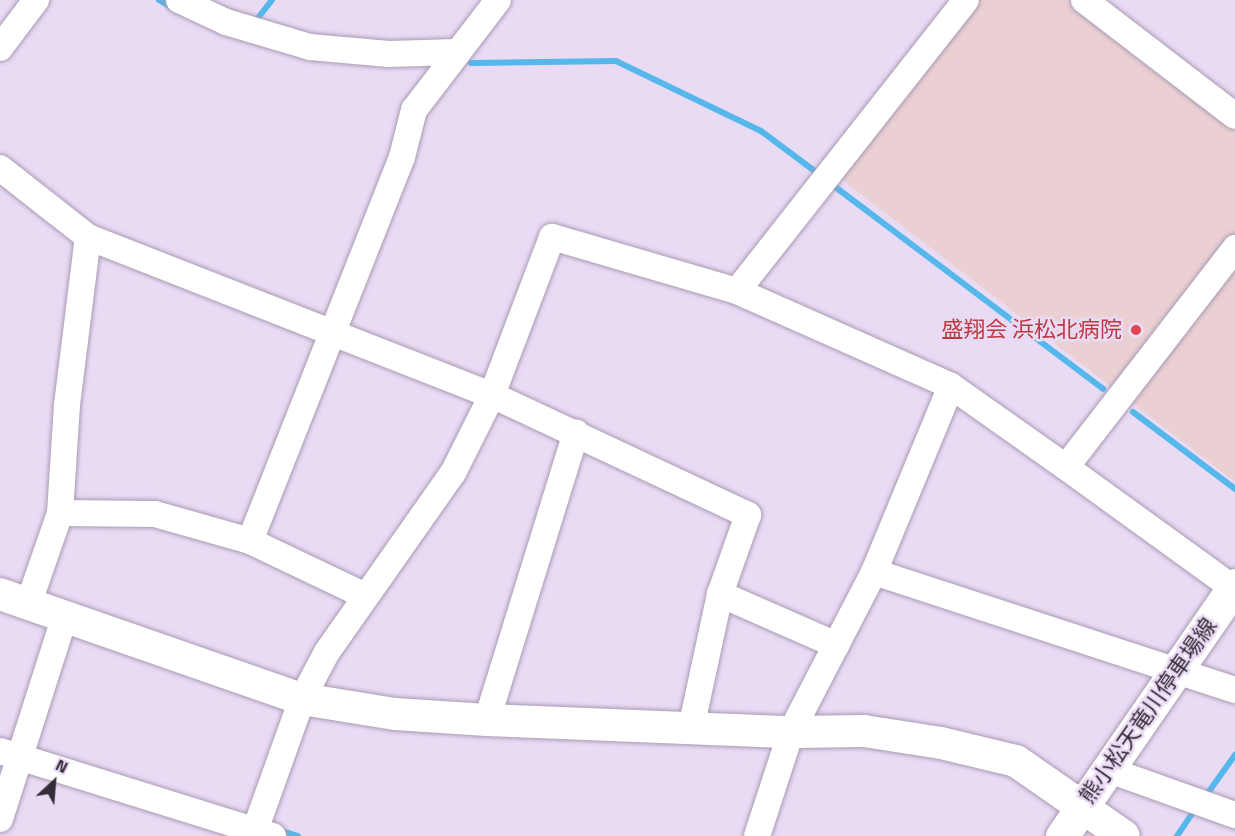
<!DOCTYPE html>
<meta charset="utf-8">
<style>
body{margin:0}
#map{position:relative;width:1235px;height:836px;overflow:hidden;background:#eadbf5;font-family:"Titillium Web","Noto Sans JP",sans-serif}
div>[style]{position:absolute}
.medical>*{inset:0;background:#ebd0d3}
.stream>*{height:6px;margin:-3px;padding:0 3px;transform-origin:3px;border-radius:3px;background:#55b7ea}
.roads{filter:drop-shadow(0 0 2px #a89bb3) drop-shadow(0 0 2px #a89bb3)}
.minor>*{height:26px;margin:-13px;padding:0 13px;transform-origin:13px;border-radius:13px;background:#fff}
.tertiary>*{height:32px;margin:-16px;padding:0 16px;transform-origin:16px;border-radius:16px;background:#fff}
.secondary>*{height:33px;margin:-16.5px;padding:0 16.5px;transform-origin:16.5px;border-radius:16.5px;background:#fff}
.dots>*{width:16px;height:16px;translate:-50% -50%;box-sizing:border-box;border:3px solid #eadbf5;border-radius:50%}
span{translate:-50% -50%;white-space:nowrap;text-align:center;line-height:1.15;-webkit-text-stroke:5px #eadbf5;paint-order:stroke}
.health-label{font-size:22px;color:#be3a42}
.right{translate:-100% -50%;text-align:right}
.street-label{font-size:22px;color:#332d37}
.north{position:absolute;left:24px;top:752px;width:60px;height:60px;-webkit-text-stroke:4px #eadbf5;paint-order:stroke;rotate:26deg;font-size:16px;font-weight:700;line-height:24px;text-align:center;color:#332d37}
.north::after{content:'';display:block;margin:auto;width:21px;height:27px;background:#332d37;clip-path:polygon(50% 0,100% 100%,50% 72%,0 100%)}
</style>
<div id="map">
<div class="medical">
<div style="clip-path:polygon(978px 0,1067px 0,1235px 130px,1235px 482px,841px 179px)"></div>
</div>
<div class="stream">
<div style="left:159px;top:0;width:17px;rotate:31deg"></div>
<div style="left:254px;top:23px;width:29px;rotate:-52deg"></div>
<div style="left:471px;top:63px;width:145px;rotate:-0.8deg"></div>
<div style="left:616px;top:61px;width:161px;rotate:25.8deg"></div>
<div style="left:761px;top:131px;width:74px;rotate:36.7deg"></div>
<div style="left:830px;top:183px;width:342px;rotate:37deg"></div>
<div style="left:1133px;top:412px;width:128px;rotate:37deg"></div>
<div style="left:1205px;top:797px;width:52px;rotate:-54.5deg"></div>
<div style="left:279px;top:830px;width:20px;rotate:18deg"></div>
<div style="left:1177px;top:836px;width:30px;rotate:-56deg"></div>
</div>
<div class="roads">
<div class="minor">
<div style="left:179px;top:0;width:52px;rotate:25.1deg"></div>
<div style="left:226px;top:22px;width:88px;rotate:16.6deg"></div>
<div style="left:310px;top:47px;width:79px;rotate:5.1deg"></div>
<div style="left:389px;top:54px;width:68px;rotate:-1.7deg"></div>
<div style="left:1084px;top:0;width:190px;rotate:37.5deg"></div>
<div style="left:0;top:48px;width:60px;rotate:-53.1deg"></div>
<div style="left:0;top:168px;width:112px;rotate:38.1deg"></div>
<div style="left:88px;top:237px;width:434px;rotate:21.4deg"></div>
<div style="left:492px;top:395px;width:169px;rotate:-69.2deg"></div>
<div style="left:552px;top:237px;width:193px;rotate:16.3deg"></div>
<div style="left:737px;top:291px;width:234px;rotate:23.9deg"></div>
<div style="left:951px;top:386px;width:141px;rotate:35.2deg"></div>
<div style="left:737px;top:291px;width:370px;rotate:-51.8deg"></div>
<div style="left:951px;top:386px;width:201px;rotate:112.5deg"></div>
<div style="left:874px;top:572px;width:380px;rotate:18.1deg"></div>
<div style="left:60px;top:513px;width:95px;rotate:0.6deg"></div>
<div style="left:155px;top:514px;width:99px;rotate:15.9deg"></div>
<div style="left:250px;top:541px;width:125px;rotate:25.5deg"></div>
<div style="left:250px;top:541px;width:413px;rotate:-68.4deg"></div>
<div style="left:402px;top:157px;width:49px;rotate:-75.7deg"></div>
<div style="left:414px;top:110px;width:138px;rotate:-52.6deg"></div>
<div style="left:1233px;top:588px;width:206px;rotate:-144.1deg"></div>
<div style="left:1066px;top:467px;width:277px;rotate:-52.3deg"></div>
<div style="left:720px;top:594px;width:127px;rotate:23.7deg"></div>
<div style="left:28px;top:605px;width:97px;rotate:-70.8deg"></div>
<div style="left:60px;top:513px;width:108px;rotate:-86.3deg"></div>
<div style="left:67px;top:405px;width:169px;rotate:-82.9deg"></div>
<div style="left:487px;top:720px;width:301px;rotate:-72.8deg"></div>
<div style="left:0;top:751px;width:286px;rotate:17.3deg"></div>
<div style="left:1109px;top:770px;width:134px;rotate:19.7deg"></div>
<div style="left:0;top:819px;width:211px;rotate:-72.3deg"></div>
<div style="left:253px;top:836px;width:145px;rotate:-70.3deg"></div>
<div style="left:302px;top:699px;width:53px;rotate:-62deg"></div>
<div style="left:327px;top:652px;width:219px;rotate:-54.9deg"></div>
<div style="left:453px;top:473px;width:87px;rotate:-63.4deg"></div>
<div style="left:492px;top:395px;width:283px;rotate:25.1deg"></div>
<div style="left:748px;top:515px;width:84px;rotate:109.5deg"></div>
<div style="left:720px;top:594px;width:137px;rotate:102.2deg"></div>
<div style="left:757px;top:836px;width:109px;rotate:-71.9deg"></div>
<div style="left:791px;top:732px;width:180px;rotate:-62.6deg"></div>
</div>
<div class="tertiary">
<div style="left:0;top:594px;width:320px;rotate:19.2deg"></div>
<div style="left:302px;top:699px;width:94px;rotate:9.2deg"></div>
<div style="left:395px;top:714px;width:92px;rotate:3.7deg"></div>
<div style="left:487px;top:720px;width:304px;rotate:2.3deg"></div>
<div style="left:791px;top:732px;width:73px;rotate:-0.8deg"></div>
<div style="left:864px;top:731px;width:78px;rotate:8.9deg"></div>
<div style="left:941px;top:743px;width:77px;rotate:13.5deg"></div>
<div style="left:1016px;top:761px;width:131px;rotate:34.8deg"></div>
</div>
<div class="secondary">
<div style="left:1062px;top:836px;width:305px;rotate:-55.4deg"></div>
</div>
</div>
<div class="dots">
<div style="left:1136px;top:330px;background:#e0444e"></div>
</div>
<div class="health-label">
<span class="right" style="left:1122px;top:330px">盛翔会 浜松北病院</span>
</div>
<div class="street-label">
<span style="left:1148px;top:711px;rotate:-55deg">熊小松天竜川停車場線</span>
</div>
<div class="north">N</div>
</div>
